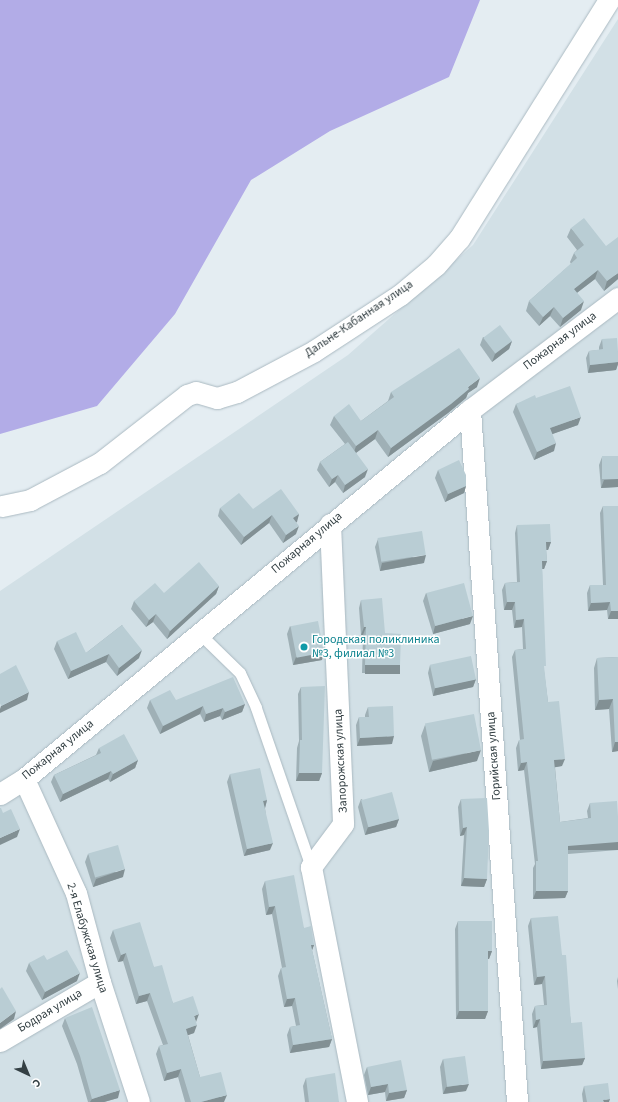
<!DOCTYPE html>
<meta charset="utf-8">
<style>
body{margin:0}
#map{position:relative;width:618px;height:1102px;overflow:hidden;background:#e4edf2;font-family:"Source Sans 3",sans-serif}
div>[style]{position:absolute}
.residential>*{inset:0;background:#d2e0e6}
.green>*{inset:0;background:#b2ace7}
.roads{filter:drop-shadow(0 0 1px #aab9c1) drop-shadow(0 0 1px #aab9c1)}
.service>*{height:11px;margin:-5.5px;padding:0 5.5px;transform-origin:5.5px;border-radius:5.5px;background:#fff}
.minor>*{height:21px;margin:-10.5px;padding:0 10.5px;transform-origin:10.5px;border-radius:10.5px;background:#fff}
.wall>*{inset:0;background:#9fb0b6}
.shaded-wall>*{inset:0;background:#829094;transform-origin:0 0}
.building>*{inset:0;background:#b9cdd4;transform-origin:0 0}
.dots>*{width:11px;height:11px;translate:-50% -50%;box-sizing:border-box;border:2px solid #fff;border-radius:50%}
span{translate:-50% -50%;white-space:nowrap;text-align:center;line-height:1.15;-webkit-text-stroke:3px #fff;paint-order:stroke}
.street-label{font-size:12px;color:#344044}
.culture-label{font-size:12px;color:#0d838f}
.left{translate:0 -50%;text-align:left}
.north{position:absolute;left:8px;top:1054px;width:40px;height:40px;-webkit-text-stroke:3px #fff;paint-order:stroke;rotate:136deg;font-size:11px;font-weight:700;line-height:16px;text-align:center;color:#344044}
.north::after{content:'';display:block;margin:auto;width:14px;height:18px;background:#344044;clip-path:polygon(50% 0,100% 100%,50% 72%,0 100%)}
</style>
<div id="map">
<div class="residential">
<div style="clip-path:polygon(618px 19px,618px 1102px,0 1102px,0 591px,348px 355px,473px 245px)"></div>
</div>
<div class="green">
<div style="clip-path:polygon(0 0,480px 0,449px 77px,330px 131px,251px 180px,175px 314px,97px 406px,0 434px)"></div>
</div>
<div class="roads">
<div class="service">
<div style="left:199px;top:633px;width:57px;rotate:44.3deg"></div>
<div style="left:240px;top:673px;width:38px;rotate:65deg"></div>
<div style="left:256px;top:708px;width:168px;rotate:70.9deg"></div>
</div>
<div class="minor">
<div style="left:470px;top:410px;width:694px;rotate:86.11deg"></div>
<div style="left:2px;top:506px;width:29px;rotate:-12deg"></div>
<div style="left:30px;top:500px;width:79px;rotate:-27.9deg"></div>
<div style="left:100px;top:463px;width:110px;rotate:-38deg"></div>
<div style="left:187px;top:395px;width:9px;rotate:-18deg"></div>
<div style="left:196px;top:392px;width:22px;rotate:16deg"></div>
<div style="left:217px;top:398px;width:21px;rotate:-17deg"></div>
<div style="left:237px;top:392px;width:87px;rotate:-28deg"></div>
<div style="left:314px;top:351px;width:103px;rotate:-33.1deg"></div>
<div style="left:400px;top:295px;width:47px;rotate:-39.8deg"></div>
<div style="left:436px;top:265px;width:35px;rotate:-49deg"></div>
<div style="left:459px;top:239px;width:282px;rotate:-57.9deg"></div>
<div style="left:330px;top:524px;width:300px;rotate:87.5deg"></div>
<div style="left:343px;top:824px;width:54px;rotate:126.7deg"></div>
<div style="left:311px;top:867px;width:239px;rotate:78.9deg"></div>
<div style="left:24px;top:779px;width:125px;rotate:65.5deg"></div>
<div style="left:76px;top:893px;width:92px;rotate:74.9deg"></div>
<div style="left:100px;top:982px;width:126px;rotate:72deg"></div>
<div style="left:0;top:794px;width:28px;rotate:-32deg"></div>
<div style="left:24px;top:779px;width:579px;rotate:-39.6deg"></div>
<div style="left:470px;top:410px;width:186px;rotate:-37.1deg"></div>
<div style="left:0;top:1041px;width:116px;rotate:-30.5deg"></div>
</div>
</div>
<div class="wall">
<div style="clip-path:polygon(571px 228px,618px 279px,604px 291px,595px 279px,577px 293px,581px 310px,560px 327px,550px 316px,539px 326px,526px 311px,529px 301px,571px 264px,570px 262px,574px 253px,577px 250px,567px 237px)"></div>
<div style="clip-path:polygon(483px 337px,512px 341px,509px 349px,492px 362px,480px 345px)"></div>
<div style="clip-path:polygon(602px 339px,618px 352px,618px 364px,616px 370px,588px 373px,586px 358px,589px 351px,599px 350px,599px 347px)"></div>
<div style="clip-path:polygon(477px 387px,468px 393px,466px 398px,448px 413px,388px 457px,375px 439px,356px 453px,365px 477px,343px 493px,335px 482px,329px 487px,317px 470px,320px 462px,345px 444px,330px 425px,334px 416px,361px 421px,388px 401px,391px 392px)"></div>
<div style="clip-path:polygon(536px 398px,578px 425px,552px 434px,554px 451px,534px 460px,513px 412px,516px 404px)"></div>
<div style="clip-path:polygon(618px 456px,618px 487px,601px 488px,599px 465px,602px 457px)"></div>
<div style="clip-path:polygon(438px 470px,466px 486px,464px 493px,445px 502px,435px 478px)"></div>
<div style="clip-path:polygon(603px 506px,618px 619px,608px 619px,607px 610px,588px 611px,587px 593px,590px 585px,603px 585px,600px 513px)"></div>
<div style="clip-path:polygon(220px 508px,253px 509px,299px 514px,296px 522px,296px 534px,283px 543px,269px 523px,241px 545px,218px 516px)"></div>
<div style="clip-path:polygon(517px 525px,551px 542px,548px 550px,546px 550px,547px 561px,544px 569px,542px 569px,544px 671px,548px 702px,562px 766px,555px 767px,560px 822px,588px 818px,587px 811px,590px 803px,618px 817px,618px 850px,568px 854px,568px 891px,565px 898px,533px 899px,533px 868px,535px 864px,524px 770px,518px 771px,516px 748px,519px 740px,520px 740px,512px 657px,515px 650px,523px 649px,522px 627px,514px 628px,512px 610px,504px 610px,502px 590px,505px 583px,517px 582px,515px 533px)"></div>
<div style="clip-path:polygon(378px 539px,424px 563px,380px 571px,375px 547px)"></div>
<div style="clip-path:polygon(219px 586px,216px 594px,167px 639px,153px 622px,146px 627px,131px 609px,134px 601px,164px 593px)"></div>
<div style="clip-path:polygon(426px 593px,470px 624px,433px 634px,423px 601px)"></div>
<div style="clip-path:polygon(361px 600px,385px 633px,398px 673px,362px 673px,363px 635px,361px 635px,359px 608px)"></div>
<div style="clip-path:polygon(122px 625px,139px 658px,117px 676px,106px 662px,68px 679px,54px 649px,57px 641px,86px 653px)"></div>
<div style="clip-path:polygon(290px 626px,322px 660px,293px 665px,287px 634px)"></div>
<div style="clip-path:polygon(618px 657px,618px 751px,612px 752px,609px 709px,595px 710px,594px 668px,597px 658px)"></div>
<div style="clip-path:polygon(430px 665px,476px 679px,473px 687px,433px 696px,428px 673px)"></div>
<div style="clip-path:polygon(301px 687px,322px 773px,319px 781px,296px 781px,297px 748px,299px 741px,298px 694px)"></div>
<div style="clip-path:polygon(150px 700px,176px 700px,245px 704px,242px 712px,222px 720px,220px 716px,204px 722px,200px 714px,160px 734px,147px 708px)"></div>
<div style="clip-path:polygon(368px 707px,392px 744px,357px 746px,356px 725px,359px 717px,365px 717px,365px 715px)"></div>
<div style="clip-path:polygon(425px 725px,477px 761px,429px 772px,421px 736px)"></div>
<div style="clip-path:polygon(99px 748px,138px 760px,135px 768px,110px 782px,108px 779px,60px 802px,51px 782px,54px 775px,96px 755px)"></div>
<div style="clip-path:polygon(230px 774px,267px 800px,265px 808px,270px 850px,244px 856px,227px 782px)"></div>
<div style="clip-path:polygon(361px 799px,399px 819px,396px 827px,365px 835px,358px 807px)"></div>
<div style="clip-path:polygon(461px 799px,487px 879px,484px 887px,461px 886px,464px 835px,460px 836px,458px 807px)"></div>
<div style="clip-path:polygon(88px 854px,123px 877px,93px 887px,85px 862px)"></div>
<div style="clip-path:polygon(265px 881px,304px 928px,314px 945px,312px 950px,332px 1039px,329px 1047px,290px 1053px,287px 1035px,290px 1027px,296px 1026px,292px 1006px,284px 1007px,278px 976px,281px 968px,282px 968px,272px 914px,266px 915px,262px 889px)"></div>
<div style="clip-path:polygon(531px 918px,562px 955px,571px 1023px,585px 1058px,582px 1065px,541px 1069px,537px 1027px,533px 1028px,532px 1014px,535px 1006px,544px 1005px,542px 984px,534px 985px,528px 926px)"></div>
<div style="clip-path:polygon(458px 921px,492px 951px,489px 959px,488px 959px,488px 1011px,485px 1019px,456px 1019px,455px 929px)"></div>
<div style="clip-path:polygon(113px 930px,154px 967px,173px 1003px,196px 1022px,194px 1033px,188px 1035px,200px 1077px,224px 1102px,185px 1102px,178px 1077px,164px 1081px,156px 1054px,159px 1046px,163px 1045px,147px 1001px,136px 1004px,123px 961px,118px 962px,110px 938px)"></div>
<div style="clip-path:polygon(47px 960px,77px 981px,42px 1000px,26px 971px,29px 963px)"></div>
<div style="clip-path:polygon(618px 977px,618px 989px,617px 981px)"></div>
<div style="clip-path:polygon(65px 1018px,118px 1098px,104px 1102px,88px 1102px,77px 1064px,62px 1026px)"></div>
<div style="clip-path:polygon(443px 1059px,466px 1091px,443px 1094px,440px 1067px)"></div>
<div style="clip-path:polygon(367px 1067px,407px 1090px,404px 1098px,386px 1101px,385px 1092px,368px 1095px,364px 1075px)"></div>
<div style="clip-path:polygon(306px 1078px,339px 1102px,305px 1102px,303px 1086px)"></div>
<div style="clip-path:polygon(584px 1086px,609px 1102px,583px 1102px,582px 1094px)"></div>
</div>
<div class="shaded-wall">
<div style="clip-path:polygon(598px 270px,595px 279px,570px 298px,574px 289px)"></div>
<div style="clip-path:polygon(618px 273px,618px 279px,604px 291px,607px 281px)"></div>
<div style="clip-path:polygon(584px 301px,581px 310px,560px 327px,563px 318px)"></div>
<div style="clip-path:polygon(554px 307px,550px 316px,539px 326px,543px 317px)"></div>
<div style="clip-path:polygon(512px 341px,509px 349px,492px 362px,495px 354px)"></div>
<div style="clip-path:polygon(618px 362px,618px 364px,616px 370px,588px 373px,590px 365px)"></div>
<div style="clip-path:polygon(480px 378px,477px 387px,468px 393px,466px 398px,448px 413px,388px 457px,391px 448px,468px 387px)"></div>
<div style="clip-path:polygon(581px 417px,578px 425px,547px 436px,550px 428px)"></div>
<div style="clip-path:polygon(378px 430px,375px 439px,353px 455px,356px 446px)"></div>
<div style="clip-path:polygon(556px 443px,554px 451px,534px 460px,537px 452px)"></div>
<div style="clip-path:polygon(368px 469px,365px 477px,343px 493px,345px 485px)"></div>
<div style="clip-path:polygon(338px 475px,335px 482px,329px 487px,332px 479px)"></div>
<div style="clip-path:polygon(618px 479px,618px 487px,601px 488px,604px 480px)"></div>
<div style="clip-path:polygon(466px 486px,464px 493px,445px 502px,448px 494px)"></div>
<div style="clip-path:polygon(299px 514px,297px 522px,291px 526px,293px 518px)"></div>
<div style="clip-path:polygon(272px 515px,269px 523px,241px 545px,244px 537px)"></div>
<div style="clip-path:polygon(299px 526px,296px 534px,283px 543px,286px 535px)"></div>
<div style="clip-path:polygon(546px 542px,551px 542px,548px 550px,543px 550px)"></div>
<div style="clip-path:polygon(426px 555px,424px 563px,380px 571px,382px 563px)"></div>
<div style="clip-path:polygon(542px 561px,547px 561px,544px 569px,539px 569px)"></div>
<div style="clip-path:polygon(219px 586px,216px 594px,167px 639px,170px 631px)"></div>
<div style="clip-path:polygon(507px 602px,515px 602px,512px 610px,504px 610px)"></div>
<div style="clip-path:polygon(610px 602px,607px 610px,588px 611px,591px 603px)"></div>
<div style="clip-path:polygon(611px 611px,618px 611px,618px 619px,608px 619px)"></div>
<div style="clip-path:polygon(156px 614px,153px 622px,146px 627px,149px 620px)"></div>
<div style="clip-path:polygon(473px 616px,470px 624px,433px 634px,435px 626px)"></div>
<div style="clip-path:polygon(524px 619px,522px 627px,514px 628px,516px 620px)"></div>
<div style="clip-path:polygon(364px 627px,366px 627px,363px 635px,361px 635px)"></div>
<div style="clip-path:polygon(142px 650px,139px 658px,117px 676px,119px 668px)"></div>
<div style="clip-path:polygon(324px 652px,322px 660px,293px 665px,296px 657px)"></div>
<div style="clip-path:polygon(109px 654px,106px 662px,68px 679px,71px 671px)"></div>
<div style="left:365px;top:665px;width:35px;height:9px"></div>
<div style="clip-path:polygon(476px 679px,473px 687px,433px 696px,435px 688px)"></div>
<div style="clip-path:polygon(29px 692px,27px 700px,0 713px,0 709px,1px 706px)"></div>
<div style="clip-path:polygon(613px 699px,609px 709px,595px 710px,599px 700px)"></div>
<div style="clip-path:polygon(245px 704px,242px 712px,222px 720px,225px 712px)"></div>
<div style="clip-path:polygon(203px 706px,200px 714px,160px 734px,163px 726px)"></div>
<div style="clip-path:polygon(223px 708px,220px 716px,204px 722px,206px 714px)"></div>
<div style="clip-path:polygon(394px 736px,392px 744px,357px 746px,360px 738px)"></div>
<div style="clip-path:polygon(615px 742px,618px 742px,618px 751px,612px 752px)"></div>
<div style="clip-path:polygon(481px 750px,477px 761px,429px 772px,433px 761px)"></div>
<div style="clip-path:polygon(565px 759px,562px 766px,551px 768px,554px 760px)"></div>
<div style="clip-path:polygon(138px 760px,135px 768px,110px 782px,113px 774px)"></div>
<div style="clip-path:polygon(527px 762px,524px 770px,518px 771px,521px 763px)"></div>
<div style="clip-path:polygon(111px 771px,108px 779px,60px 802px,63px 794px)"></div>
<div style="clip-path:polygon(299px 773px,322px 773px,319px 781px,296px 781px)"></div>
<div style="clip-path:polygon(267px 800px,265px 808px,263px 801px)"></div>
<div style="clip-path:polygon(399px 819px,396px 827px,365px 835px,368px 827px)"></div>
<div style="clip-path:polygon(467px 827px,464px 835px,460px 836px,463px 828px)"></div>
<div style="clip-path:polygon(20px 829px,17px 837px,0 845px,0 838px)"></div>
<div style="left:618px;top:842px;width:8px;height:50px;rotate:90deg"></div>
<div style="clip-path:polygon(273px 843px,270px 850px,244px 856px,247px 849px)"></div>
<div style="clip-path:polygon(125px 869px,123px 877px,93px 887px,96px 879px)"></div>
<div style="clip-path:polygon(464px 878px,487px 879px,484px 887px,461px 886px)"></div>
<div style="clip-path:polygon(536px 891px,568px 891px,565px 898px,533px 899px)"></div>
<div style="clip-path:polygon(275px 906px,272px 914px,266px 915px,269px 907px)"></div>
<div style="clip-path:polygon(311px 945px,314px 945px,311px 953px)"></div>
<div style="clip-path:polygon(488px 951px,492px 951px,489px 959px,485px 959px)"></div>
<div style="clip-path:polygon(126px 953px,123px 961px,118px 962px,121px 955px)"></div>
<div style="clip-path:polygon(80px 973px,77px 981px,42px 1000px,45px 992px)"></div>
<div style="clip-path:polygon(545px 976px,542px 984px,534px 985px,537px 977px)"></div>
<div style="clip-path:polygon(150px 993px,147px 1001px,136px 1004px,139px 996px)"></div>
<div style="clip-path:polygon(295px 998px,292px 1006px,284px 1007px,287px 999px)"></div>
<div style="clip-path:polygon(16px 1011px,14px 1019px,0 1029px,0 1023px)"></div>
<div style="clip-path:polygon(459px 1011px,488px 1011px,485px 1019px,456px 1019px)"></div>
<div style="clip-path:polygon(199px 1014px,196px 1022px,194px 1016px)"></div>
<div style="clip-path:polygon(540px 1019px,537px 1027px,533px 1028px,536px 1020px)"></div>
<div style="clip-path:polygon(197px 1025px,194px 1033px,183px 1037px,186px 1029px)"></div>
<div style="clip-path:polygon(332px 1039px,329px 1047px,290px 1053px,293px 1045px)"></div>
<div style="clip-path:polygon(585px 1058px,582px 1065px,541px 1069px,543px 1061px)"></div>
<div style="clip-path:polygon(181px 1069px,178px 1077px,164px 1081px,167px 1073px)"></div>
<div style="clip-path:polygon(388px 1084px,385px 1092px,368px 1095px,371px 1087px)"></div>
<div style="clip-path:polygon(469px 1084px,466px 1091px,443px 1094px,446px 1087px)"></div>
<div style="clip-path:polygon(120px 1090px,118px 1098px,104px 1102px,90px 1102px,92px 1099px)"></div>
<div style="clip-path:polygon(407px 1090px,404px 1098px,386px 1101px,389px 1093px)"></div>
<div style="clip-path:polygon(227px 1095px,224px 1102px,201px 1102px)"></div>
<div style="clip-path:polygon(610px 1099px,609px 1102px,603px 1102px,603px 1100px)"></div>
</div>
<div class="building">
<div style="clip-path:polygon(584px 218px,606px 246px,618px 237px,618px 273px,607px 281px,598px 270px,574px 289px,584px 301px,563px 318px,554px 307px,543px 317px,529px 301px,577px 258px,574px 253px,584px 245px,571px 228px)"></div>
<div style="left:500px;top:325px;width:20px;height:21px;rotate:53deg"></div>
<div style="clip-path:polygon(617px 338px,618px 352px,618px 362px,590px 365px,589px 351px,603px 349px,602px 339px)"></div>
<div style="clip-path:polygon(459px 348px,480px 378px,468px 387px,469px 389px,451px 404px,391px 448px,378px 430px,356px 446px,334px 416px,349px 404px,361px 421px,394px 397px,391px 392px)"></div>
<div style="clip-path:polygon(570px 386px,581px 417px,550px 428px,556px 443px,537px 452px,516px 404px,535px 395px,536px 398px)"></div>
<div style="clip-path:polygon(348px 442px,368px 469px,345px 485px,338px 475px,332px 479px,320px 462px)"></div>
<div style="left:618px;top:456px;width:23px;height:16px;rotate:90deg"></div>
<div style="clip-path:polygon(459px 460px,466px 475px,466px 486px,448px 494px,438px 470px)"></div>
<div style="clip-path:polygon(281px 489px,299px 514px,293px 518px,299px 526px,286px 535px,272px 515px,244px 537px,220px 508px,239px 493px,253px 509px)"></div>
<div style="clip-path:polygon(603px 506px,618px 506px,618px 611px,611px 611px,610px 602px,591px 603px,590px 585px,606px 585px)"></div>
<div style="clip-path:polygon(550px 524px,551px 542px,546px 542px,547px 561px,542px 561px,546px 666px,544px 666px,548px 702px,559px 701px,565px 759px,554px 760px,560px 822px,591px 818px,590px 803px,617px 801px,618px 817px,618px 842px,568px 846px,568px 891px,536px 891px,536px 861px,538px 861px,527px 762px,521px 763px,519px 740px,524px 739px,515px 650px,526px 649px,524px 619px,516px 620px,515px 602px,507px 602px,505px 583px,520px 582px,517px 525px)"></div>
<div style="left:422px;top:531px;width:24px;height:45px;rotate:81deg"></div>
<div style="clip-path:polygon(199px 562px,219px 586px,170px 631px,156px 614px,149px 620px,134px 601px,155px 583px,164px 593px)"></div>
<div style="left:464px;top:583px;width:34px;height:39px;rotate:75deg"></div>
<div style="clip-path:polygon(382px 598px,385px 633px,401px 634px,400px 665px,365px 665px,366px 627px,364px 627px,361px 600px)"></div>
<div style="left:318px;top:621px;width:32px;height:28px;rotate:79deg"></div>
<div style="clip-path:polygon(122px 625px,142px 650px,119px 668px,109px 654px,71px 671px,57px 641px,76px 632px,86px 653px)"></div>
<div style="left:471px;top:656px;width:24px;height:42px;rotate:78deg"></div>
<div style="clip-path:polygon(618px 657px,618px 742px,615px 742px,613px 699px,599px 700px,597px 658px)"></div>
<div style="clip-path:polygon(16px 665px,29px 692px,1px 706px,0 703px,0 674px)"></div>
<div style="clip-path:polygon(233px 677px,245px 704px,225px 712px,223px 708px,206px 714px,203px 706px,163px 726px,150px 700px,170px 690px,176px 700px)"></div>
<div style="clip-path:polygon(325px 686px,322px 773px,299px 773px,300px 740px,302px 740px,301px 687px)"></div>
<div style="clip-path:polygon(393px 706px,394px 736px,360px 738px,359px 717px,369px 717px,368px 707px)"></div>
<div style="left:474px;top:714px;width:37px;height:50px;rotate:79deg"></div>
<div style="clip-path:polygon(124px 734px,138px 760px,113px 774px,111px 771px,63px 794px,54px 775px,101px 753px,99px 748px)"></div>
<div style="clip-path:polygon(260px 768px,267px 800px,263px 801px,273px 843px,247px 849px,230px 774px)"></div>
<div style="left:392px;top:792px;width:28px;height:32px;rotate:75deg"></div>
<div style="clip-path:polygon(487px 798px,489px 831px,487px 879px,464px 878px,467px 827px,463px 828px,461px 799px)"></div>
<div style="clip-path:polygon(0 808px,1px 808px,3px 813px,11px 809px,20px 829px,0 838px)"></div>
<div style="left:118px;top:845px;width:25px;height:31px;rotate:74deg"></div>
<div style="clip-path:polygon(294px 875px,304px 928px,311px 926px,314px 945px,311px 945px,332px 1039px,293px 1045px,290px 1027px,300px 1025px,295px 998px,287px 999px,281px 968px,286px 967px,275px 906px,269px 907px,265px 881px)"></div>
<div style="clip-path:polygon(558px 916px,562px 955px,566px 955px,571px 1023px,582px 1022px,585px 1058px,543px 1061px,540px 1019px,536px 1020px,535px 1006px,547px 1005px,545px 976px,537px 977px,531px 918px)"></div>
<div style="clip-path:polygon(458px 921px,492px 921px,492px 951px,488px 951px,488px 1011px,459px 1011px)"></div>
<div style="clip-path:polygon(140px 922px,154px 967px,162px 965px,173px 1003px,193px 996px,199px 1014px,194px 1016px,197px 1025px,186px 1029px,200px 1077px,221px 1072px,227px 1095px,201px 1102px,191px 1102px,181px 1069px,167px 1073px,159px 1046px,168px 1044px,150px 993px,139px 996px,126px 953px,121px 955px,113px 930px)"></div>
<div style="clip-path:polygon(67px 950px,80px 973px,45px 992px,29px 963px,44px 955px,47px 960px)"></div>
<div style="clip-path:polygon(2px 987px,16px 1011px,0 1023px,0 989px)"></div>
<div style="clip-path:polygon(92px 1007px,120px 1090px,92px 1099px,80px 1056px,65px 1018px)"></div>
<div style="left:465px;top:1056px;width:28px;height:22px;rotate:82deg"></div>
<div style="clip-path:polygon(401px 1060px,407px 1090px,389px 1093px,388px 1084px,371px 1087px,367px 1067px)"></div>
<div style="clip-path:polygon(335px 1073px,339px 1102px,309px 1102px,306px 1078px)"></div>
<div style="clip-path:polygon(608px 1083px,610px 1099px,603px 1100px,604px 1102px,587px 1102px,584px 1086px)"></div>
</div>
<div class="dots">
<div style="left:304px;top:647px;background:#0f9aa8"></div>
</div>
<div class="street-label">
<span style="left:359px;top:319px;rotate:-34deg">Дальне-Кабанная улица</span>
<span style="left:560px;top:341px;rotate:-37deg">Пожарная улица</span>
<span style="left:307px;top:543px;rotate:-40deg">Пожарная улица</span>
<span style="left:58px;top:750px;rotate:-39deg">Пожарная улица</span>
<span style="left:494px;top:756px;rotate:-94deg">Горийская улица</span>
<span style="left:341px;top:761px;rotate:-93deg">Запорожская улица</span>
<span style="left:87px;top:938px;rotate:73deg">2-я Елабужская улица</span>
<span style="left:50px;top:1011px;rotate:-31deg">Бодрая улица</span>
</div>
<div class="culture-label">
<span class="left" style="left:312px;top:647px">Городская поликлиника<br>№3, филиал №3</span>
</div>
<div class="north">С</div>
</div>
